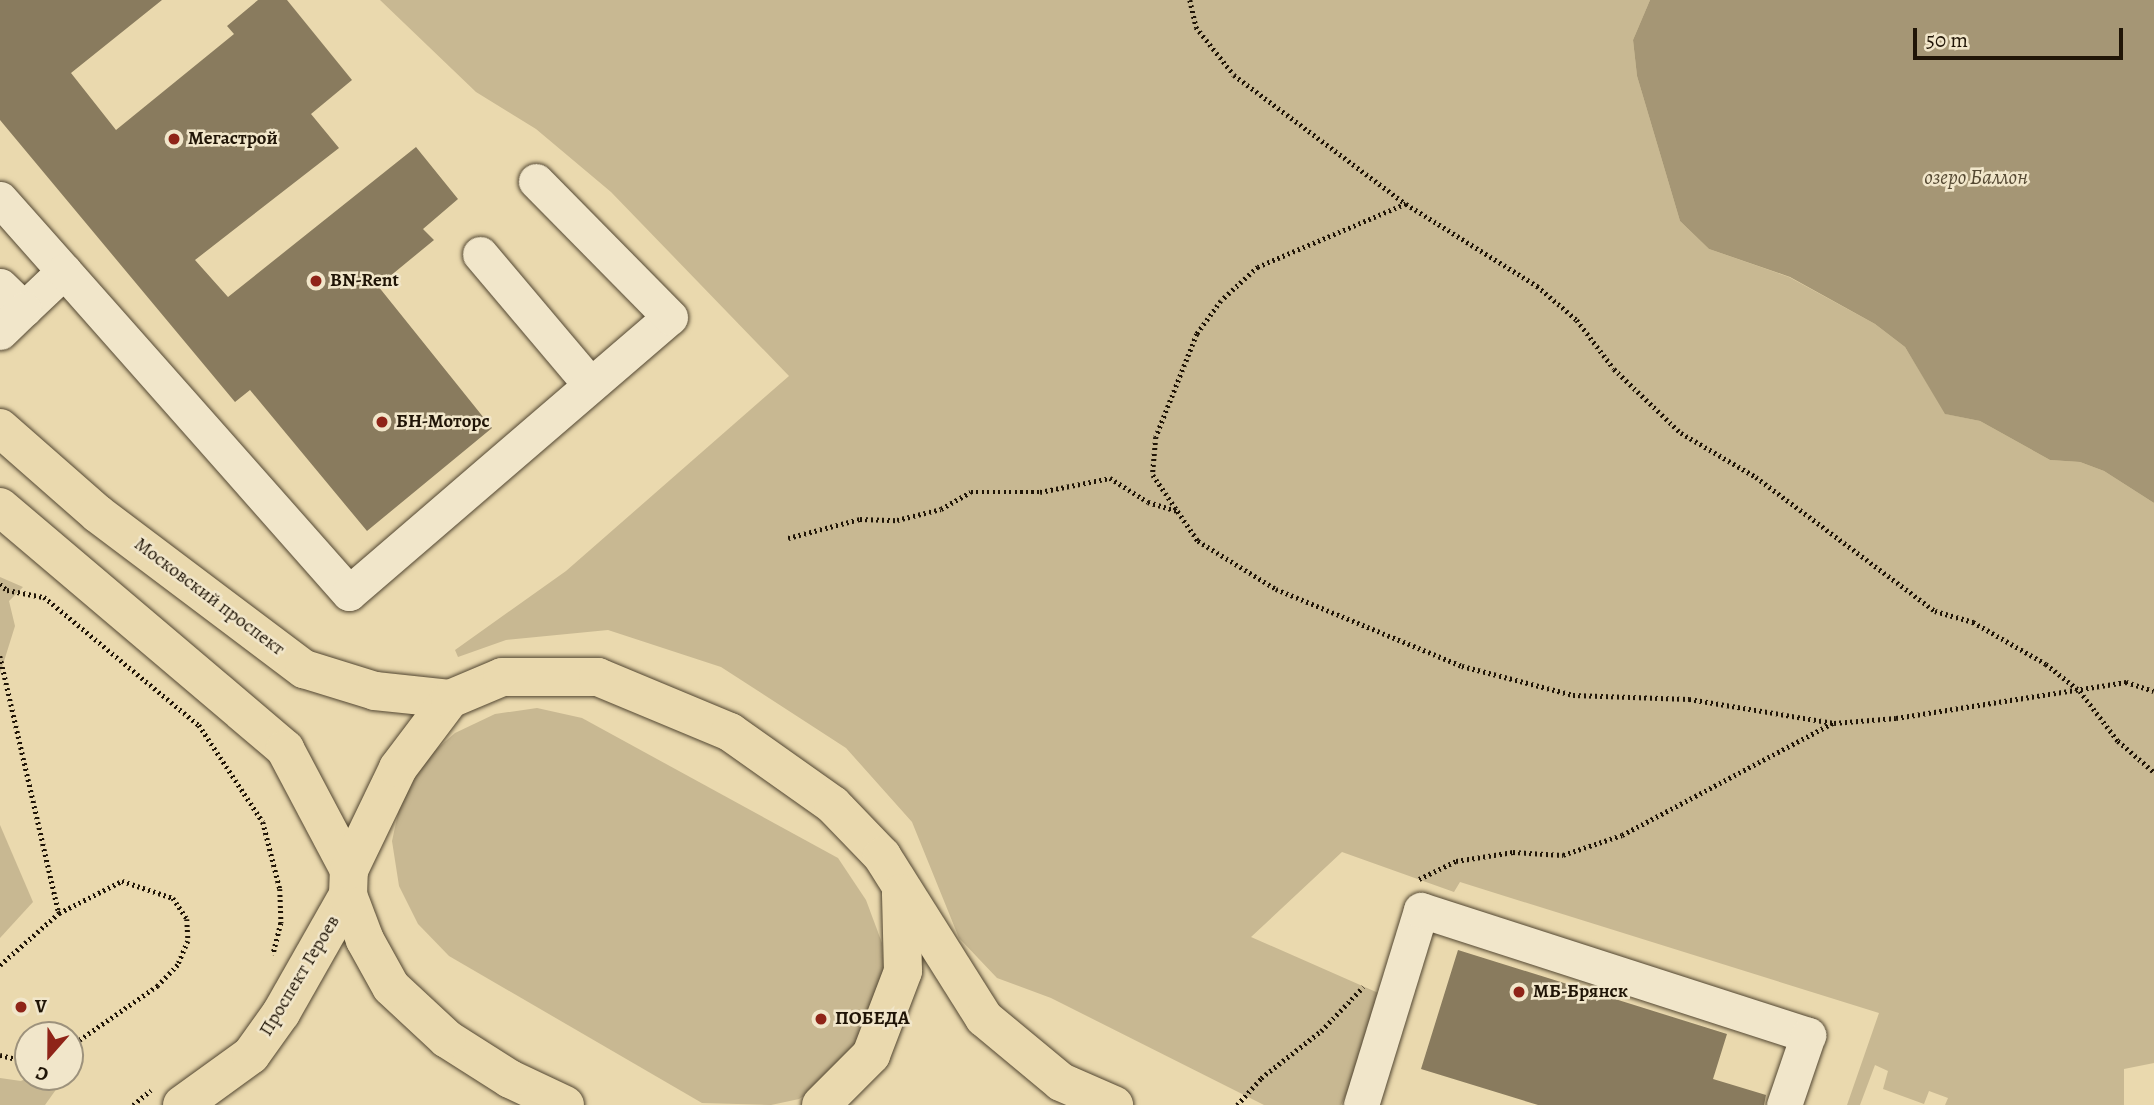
<!DOCTYPE html>
<meta charset="utf-8">
<style>
body{margin:0}
#map{position:relative;width:2154px;height:1105px;overflow:hidden;background:#ead9ae;font-family:Alegreya,serif}
div>[style]{position:absolute}
.green>*{inset:0;background:#c8b892}
.water>*{inset:0;background:#a59675}
.building>*{inset:0;background:#897b5e}
.path>*{height:4.5px;margin-top:-2.25px;transform-origin:0;background:repeating-linear-gradient(90deg,#201507 0 2px,transparent 0 5.5px)}
.roads{filter:drop-shadow(0 0 2px #524631) drop-shadow(0 0 2px #524631)}
.minor>*{height:35px;margin:-17.5px;padding:0 17.5px;transform-origin:17.5px;border-radius:17.5px;background:#f1e6ca}
.major>*{height:38px;margin:-19px;padding:0 19px;transform-origin:19px;border-radius:19px;background:#ead9ae}
.dots>*{width:19px;height:19px;translate:-50% -50%;box-sizing:border-box;border:4px solid #f1e6ca;border-radius:50%}
span{translate:-50% -50%;white-space:nowrap;text-align:center;line-height:1.15;-webkit-text-stroke:5px #f1e6ca;paint-order:stroke}
.poi-label{font-size:19px;color:#201507;font-weight:700}
.left{translate:0 -50%;text-align:left}
.street-label{font-size:19px;color:#201507}
.water-label{font-size:21px;color:#554933;font-style:italic}
.north{position:absolute;left:14px;top:1021px;width:70px;height:70px;box-sizing:border-box;background:#f1e6ca;border:2px solid #9d927c;border-radius:50%;rotate:201deg;font-size:19px;font-weight:700;line-height:28px;text-align:center;color:#201507}
.north::after{content:'';display:block;margin:auto;width:24px;height:32px;background:#8f2418;clip-path:polygon(50% 0,100% 100%,50% 72%,0 100%)}
.scale{position:absolute;left:1913px;top:28px;width:210px;height:32px;box-sizing:border-box;border:4px solid #201507;border-top:0;padding-left:9px;font-size:21px;line-height:24px;white-space:nowrap;color:#201507;-webkit-text-stroke:5px #f1e6ca;paint-order:stroke}
</style>
<div id="map">
<div class="green">
<div style="clip-path:polygon(380px 0,1650px 0,1633px 40px,1637px 76px,1680px 221px,1709px 249px,1789px 277px,1875px 324px,1905px 347px,1946px 414px,1980px 421px,2050px 460px,2080px 462px,2104px 471px,2154px 503px,2154px 1063px,2124px 1069px,2124px 1105px,1945px 1105px,1948px 1098px,1929px 1091px,1924px 1104px,1883px 1089px,1888px 1071px,1875px 1065px,1860px 1105px,1847px 1105px,1879px 1013px,1460px 882px,1454px 892px,1342px 852px,1251px 937px,1392px 999px,1341px 1105px,1264px 1105px,1051px 998px,997px 978px,959px 938px,912px 822px,846px 748px,721px 667px,608px 630px,506px 640px,458px 657px,455px 650px,566px 571px,789px 376px,611px 192px,536px 129px,476px 92px)"></div>
<div style="clip-path:polygon(0 577px,23px 587px,9px 601px,15px 626px,0 674px)"></div>
<div style="clip-path:polygon(537px 708px,582px 718px,838px 858px,866px 900px,882px 943px,885px 989px,839px 1074px,799px 1099px,771px 1105px,702px 1103px,449px 956px,418px 924px,399px 886px,392px 841px,401px 800px,423px 761px,455px 733px,495px 714px)"></div>
<div style="clip-path:polygon(0 825px,33px 902px,0 938px)"></div>
<div style="clip-path:polygon(29px 1077px,65px 1077px,45px 1105px,0 1105px,0 1078px,21px 1081px)"></div>
</div>
<div class="water">
<div style="clip-path:polygon(1650px 0,2154px 0,2154px 503px,2104px 471px,2080px 462px,2050px 460px,1980px 421px,1945px 414px,1905px 347px,1875px 324px,1790px 277px,1709px 249px,1680px 221px,1637px 76px,1633px 40px)"></div>
</div>
<div class="building">
<div style="clip-path:polygon(0 0,162px 0,71px 73px,116px 130px,234px 34px,227px 26px,258px 0,287px 0,352px 80px,311px 114px,339px 148px,195px 260px,228px 297px,416px 147px,458px 199px,423px 229px,434px 240px,378px 286px,492px 428px,367px 531px,250px 390px,235px 402px,0 120px)"></div>
<div style="clip-path:polygon(1458px 950px,1727px 1034px,1713px 1079px,1766px 1095px,1764px 1105px,1538px 1105px,1421px 1069px)"></div>
</div>
<div class="path">
<div style="left:1190px;top:0;width:28px;rotate:77deg"></div>
<div style="left:1196px;top:27px;width:61px;rotate:51.6deg"></div>
<div style="left:1234px;top:75px;width:215px;rotate:36.9deg"></div>
<div style="left:1406px;top:204px;width:155px;rotate:32deg"></div>
<div style="left:1537px;top:286px;width:52px;rotate:40.4deg"></div>
<div style="left:1577px;top:320px;width:61px;rotate:52.9deg"></div>
<div style="left:1614px;top:369px;width:93px;rotate:43.7deg"></div>
<div style="left:1681px;top:433px;width:87px;rotate:30.4deg"></div>
<div style="left:1756px;top:477px;width:224px;rotate:36.8deg"></div>
<div style="left:1935px;top:611px;width:40px;rotate:16deg"></div>
<div style="left:1973px;top:622px;width:84px;rotate:29.9deg"></div>
<div style="left:2046px;top:664px;width:43px;rotate:38.5deg"></div>
<div style="left:2080px;top:691px;width:63px;rotate:52.8deg"></div>
<div style="left:2118px;top:741px;width:48px;rotate:40.7deg"></div>
<div style="left:1406px;top:204px;width:161px;rotate:156.9deg"></div>
<div style="left:1258px;top:267px;width:50px;rotate:137.4deg"></div>
<div style="left:1221px;top:301px;width:41px;rotate:126deg"></div>
<div style="left:1197px;top:334px;width:111px;rotate:111.7deg"></div>
<div style="left:1156px;top:437px;width:38px;rotate:95deg"></div>
<div style="left:1153px;top:475px;width:80px;rotate:55.7deg"></div>
<div style="left:1198px;top:541px;width:92px;rotate:31.6deg"></div>
<div style="left:1276px;top:589px;width:201px;rotate:22.5deg"></div>
<div style="left:1462px;top:666px;width:115px;rotate:14.6deg"></div>
<div style="left:1573px;top:695px;width:116px;rotate:2deg"></div>
<div style="left:1689px;top:699px;width:147px;rotate:9.4deg"></div>
<div style="left:1834px;top:723px;width:62px;rotate:-4.6deg"></div>
<div style="left:1896px;top:718px;width:233px;rotate:-8.9deg"></div>
<div style="left:2126px;top:682px;width:29px;rotate:18deg"></div>
<div style="left:788px;top:538px;width:74px;rotate:-14.8deg"></div>
<div style="left:860px;top:519px;width:37px;rotate:2deg"></div>
<div style="left:897px;top:520px;width:45px;rotate:-14deg"></div>
<div style="left:941px;top:509px;width:34px;rotate:-30deg"></div>
<div style="left:971px;top:492px;width:69px"></div>
<div style="left:1040px;top:492px;width:71px;rotate:-11.3deg"></div>
<div style="left:1110px;top:478px;width:45px;rotate:32.3deg"></div>
<div style="left:1148px;top:502px;width:31px;rotate:17deg"></div>
<div style="left:0;top:584px;width:9px;rotate:41deg"></div>
<div style="left:7px;top:590px;width:38px;rotate:11deg"></div>
<div style="left:44px;top:597px;width:201px;rotate:39.6deg"></div>
<div style="left:199px;top:725px;width:116px;rotate:56.6deg"></div>
<div style="left:263px;top:822px;width:69px;rotate:75.8deg"></div>
<div style="left:280px;top:889px;width:34px;rotate:88deg"></div>
<div style="left:281px;top:923px;width:33px;rotate:104deg"></div>
<div style="left:0;top:656px;width:264px;rotate:77.1deg"></div>
<div style="left:1419px;top:879px;width:41px;rotate:-25.9deg"></div>
<div style="left:1456px;top:861px;width:58px;rotate:-9deg"></div>
<div style="left:1513px;top:852px;width:50px;rotate:3.4deg"></div>
<div style="left:1563px;top:855px;width:62px;rotate:-18.7deg"></div>
<div style="left:1622px;top:835px;width:239px;rotate:-28deg"></div>
<div style="left:0;top:965px;width:79px;rotate:-41.4deg"></div>
<div style="left:59px;top:913px;width:71px;rotate:-26.9deg"></div>
<div style="left:122px;top:881px;width:54px;rotate:18.4deg"></div>
<div style="left:173px;top:898px;width:25px;rotate:56deg"></div>
<div style="left:187px;top:919px;width:22px;rotate:87deg"></div>
<div style="left:188px;top:941px;width:26px;rotate:113deg"></div>
<div style="left:178px;top:965px;width:29px;rotate:134deg"></div>
<div style="left:158px;top:986px;width:107px;rotate:145.3deg"></div>
<div style="left:0;top:1055px;width:29px;rotate:14deg"></div>
<div style="left:133px;top:1105px;width:23px;rotate:-40deg"></div>
<div style="left:1237px;top:1105px;width:36px;rotate:-48deg"></div>
<div style="left:1261px;top:1078px;width:76px;rotate:-38.1deg"></div>
<div style="left:1321px;top:1031px;width:61px;rotate:-46.3deg"></div>
</div>
<div class="roads">
<div class="minor">
<div style="left:0;top:199px;width:96px;rotate:48.4deg"></div>
<div style="left:64px;top:271px;width:55px;rotate:136.5deg"></div>
<div style="left:24px;top:309px;width:33px;rotate:-136deg"></div>
<div style="left:480px;top:254px;width:169px;rotate:49.8deg"></div>
<div style="left:64px;top:271px;width:430px;rotate:48.5deg"></div>
<div style="left:349px;top:593px;width:423px;rotate:-40.7deg"></div>
<div style="left:670px;top:317px;width:191px;rotate:-134.6deg"></div>
<div style="left:0;top:332px;width:33px;rotate:-44deg"></div>
<div style="left:1361px;top:1105px;width:204px;rotate:-72.9deg"></div>
<div style="left:1421px;top:910px;width:407px;rotate:17.9deg"></div>
<div style="left:1808px;top:1035px;width:74px;rotate:108.9deg"></div>
</div>
<div class="major">
<div style="left:0;top:428px;width:130px;rotate:41.3deg"></div>
<div style="left:98px;top:514px;width:258px;rotate:37deg"></div>
<div style="left:304px;top:669px;width:74px;rotate:17.2deg"></div>
<div style="left:375px;top:691px;width:75px;rotate:6.1deg"></div>
<div style="left:0;top:507px;width:374px;rotate:40.3deg"></div>
<div style="left:285px;top:749px;width:137px;rotate:62.1deg"></div>
<div style="left:182px;top:1105px;width:85px;rotate:-35.9deg"></div>
<div style="left:251px;top:1055px;width:52px;rotate:-54.5deg"></div>
<div style="left:281px;top:1013px;width:136px;rotate:-60.4deg"></div>
<div style="left:565px;top:1105px;width:61px;rotate:-154.7deg"></div>
<div style="left:510px;top:1079px;width:75px;rotate:-147.6deg"></div>
<div style="left:447px;top:1039px;width:76px;rotate:-137.1deg"></div>
<div style="left:391px;top:987px;width:54px;rotate:-119deg"></div>
<div style="left:365px;top:940px;width:48px;rotate:-110.7deg"></div>
<div style="left:348px;top:895px;width:25px;rotate:-88deg"></div>
<div style="left:349px;top:870px;width:113px;rotate:-64.3deg"></div>
<div style="left:398px;top:768px;width:86px;rotate:-53deg"></div>
<div style="left:450px;top:699px;width:56px;rotate:-22.9deg"></div>
<div style="left:502px;top:677px;width:96px"></div>
<div style="left:598px;top:677px;width:143px;rotate:22.6deg"></div>
<div style="left:730px;top:732px;width:126px;rotate:35.3deg"></div>
<div style="left:833px;top:805px;width:71px;rotate:46.1deg"></div>
<div style="left:882px;top:856px;width:191px;rotate:57.8deg"></div>
<div style="left:984px;top:1018px;width:100px;rotate:39.7deg"></div>
<div style="left:1061px;top:1082px;width:58px;rotate:23.5deg"></div>
<div style="left:821px;top:1105px;width:71px;rotate:-45deg"></div>
<div style="left:871px;top:1055px;width:90px;rotate:-69.1deg"></div>
<div style="left:903px;top:971px;width:78px;rotate:-91.5deg"></div>
</div>
</div>
<div class="dots">
<div style="left:174px;top:139px;background:#8f2418"></div>
<div style="left:316px;top:281px;background:#8f2418"></div>
<div style="left:382px;top:422px;background:#8f2418"></div>
<div style="left:1519px;top:992px;background:#8f2418"></div>
<div style="left:21px;top:1007px;background:#8f2418"></div>
<div style="left:821px;top:1019px;background:#8f2418"></div>
</div>
<div class="poi-label">
<span class="left" style="left:188px;top:139px">Мегастрой</span>
<span class="left" style="left:330px;top:281px">BN-Rent</span>
<span class="left" style="left:396px;top:422px">БН-Моторс</span>
<span class="left" style="left:1533px;top:992px">МБ-Брянск</span>
<span class="left" style="left:35px;top:1007px">V</span>
<span class="left" style="left:835px;top:1019px">ПОБЕДА</span>
</div>
<div class="street-label">
<span style="left:209px;top:597px;rotate:37deg">Московский проспект</span>
<span style="left:300px;top:976px;rotate:-59deg">Проспект Героев</span>
</div>
<div class="water-label">
<span style="left:1976px;top:177px">озеро Баллон</span>
</div>
<div class="north">С</div>
<div class="scale">50 m</div>
</div>
